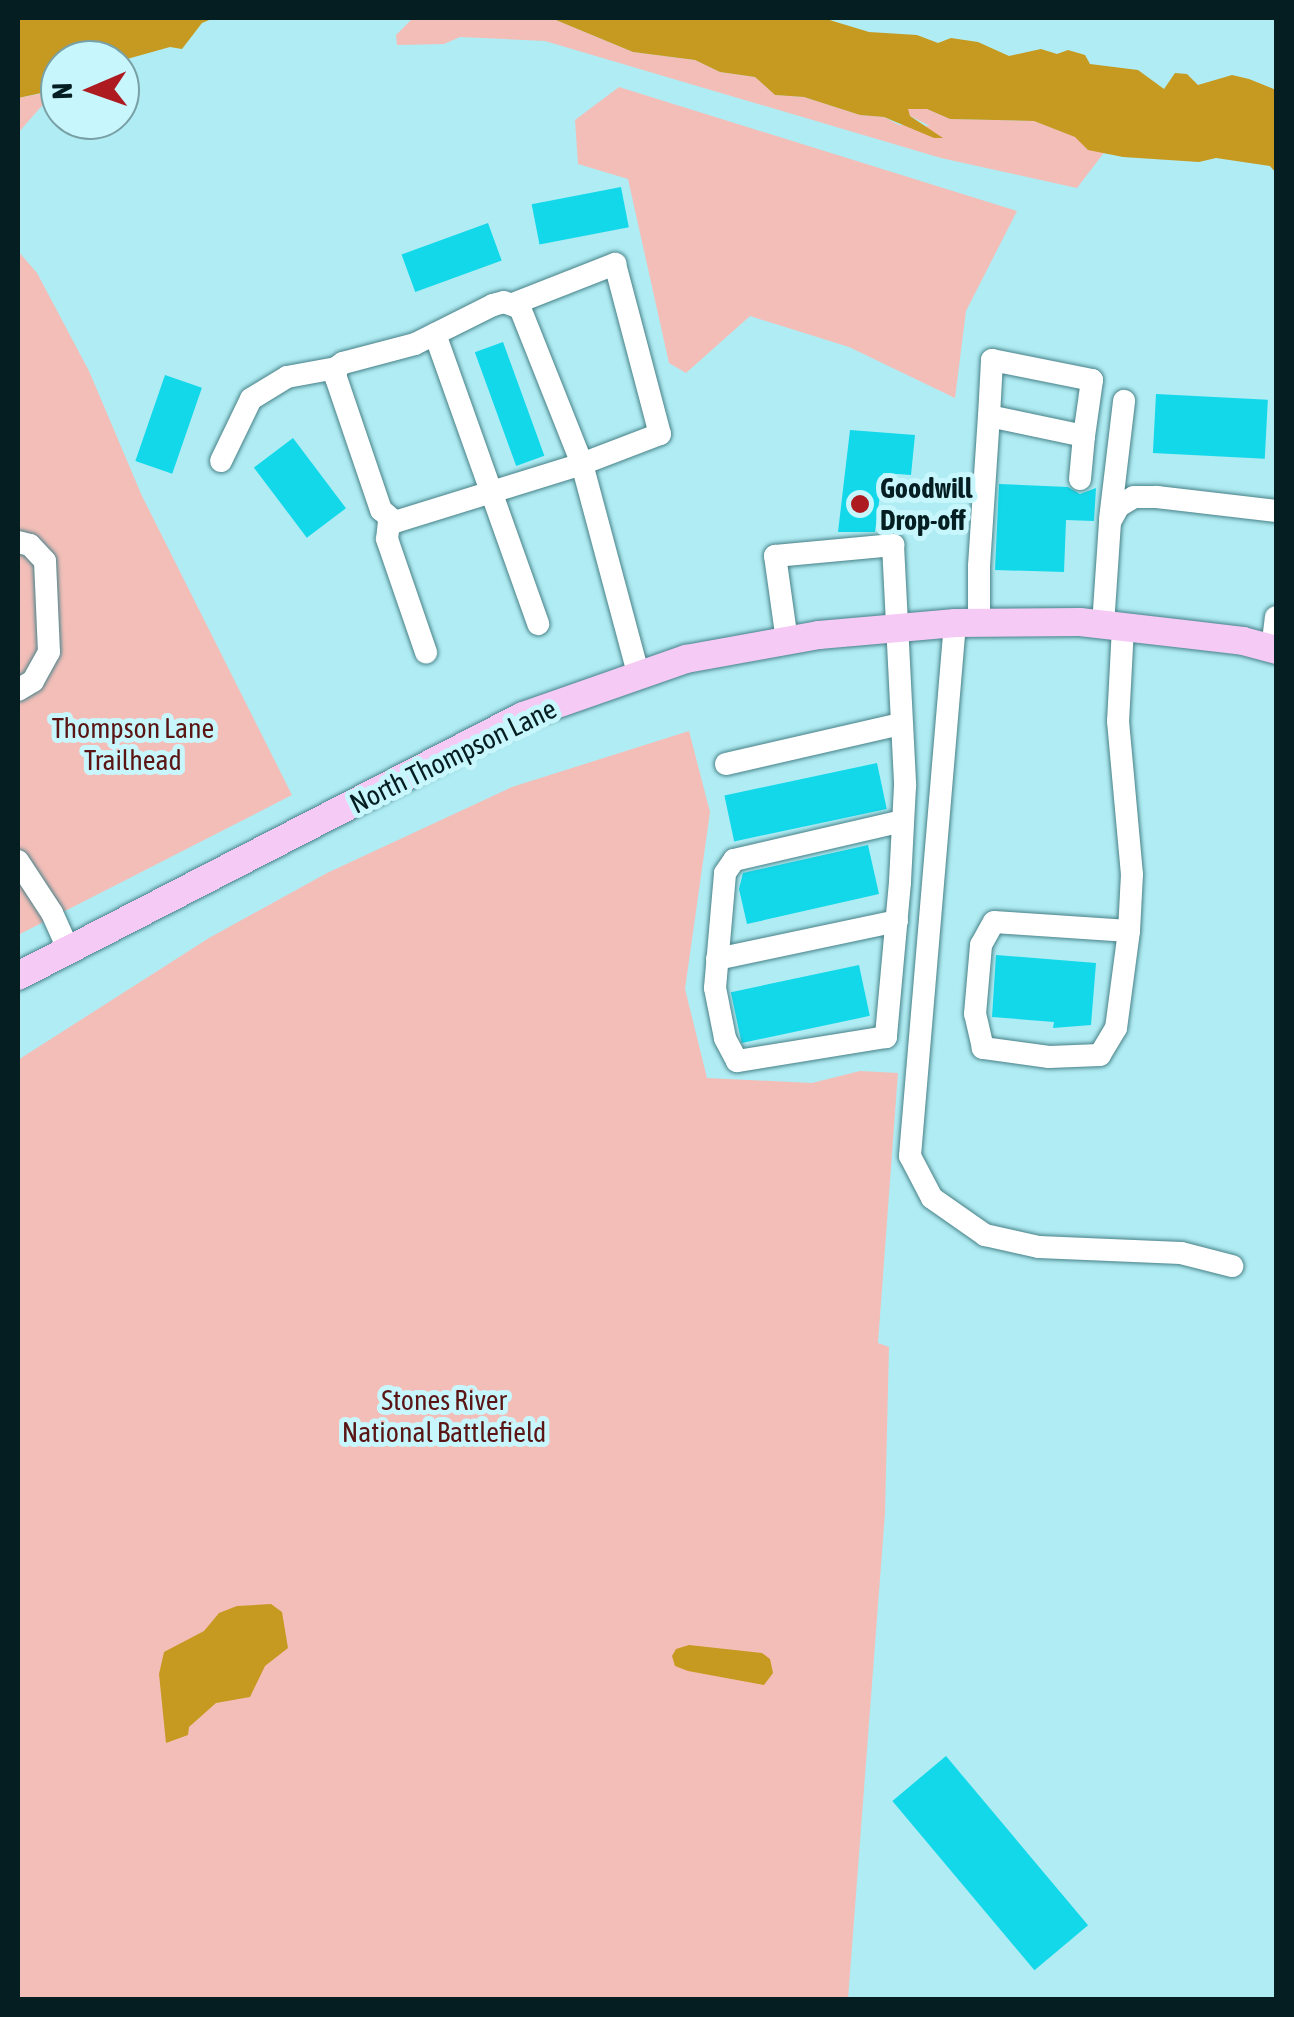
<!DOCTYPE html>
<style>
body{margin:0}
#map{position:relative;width:1294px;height:2017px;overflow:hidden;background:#b0ecf3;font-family:"Asap Condensed",sans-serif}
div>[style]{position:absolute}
.green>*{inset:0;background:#f4beb8}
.water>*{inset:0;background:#c69920}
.building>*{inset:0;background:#12d8ea;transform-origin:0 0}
.roads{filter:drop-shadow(0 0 2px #488188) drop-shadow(0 0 2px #488188)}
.minor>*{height:22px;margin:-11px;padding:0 11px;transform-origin:11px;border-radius:11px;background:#fff}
.major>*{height:28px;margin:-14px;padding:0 14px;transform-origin:14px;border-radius:14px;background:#f5cbf6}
.dots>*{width:28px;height:28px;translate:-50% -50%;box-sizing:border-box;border:5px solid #c7f7fd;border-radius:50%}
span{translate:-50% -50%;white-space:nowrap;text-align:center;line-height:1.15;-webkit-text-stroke:10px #c7f7fd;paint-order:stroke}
.poi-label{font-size:28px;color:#051e21;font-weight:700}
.left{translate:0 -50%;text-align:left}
.park-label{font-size:28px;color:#5a1514}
.street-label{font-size:28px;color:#051e21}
.frame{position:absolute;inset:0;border:20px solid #051e21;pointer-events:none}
.north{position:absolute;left:40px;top:40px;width:100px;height:100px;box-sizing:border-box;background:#c7f7fd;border:2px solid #79a0a5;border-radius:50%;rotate:268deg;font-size:28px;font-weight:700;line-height:40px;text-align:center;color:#051e21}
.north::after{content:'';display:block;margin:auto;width:35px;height:45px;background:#ad1b21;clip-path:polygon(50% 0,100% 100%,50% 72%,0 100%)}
</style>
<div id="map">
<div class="green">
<div style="clip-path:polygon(413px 18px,551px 18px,633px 52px,695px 60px,720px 72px,755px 77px,775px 95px,804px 97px,860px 115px,884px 117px,899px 125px,930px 126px,910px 116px,907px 109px,927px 109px,950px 119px,1034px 121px,1076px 137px,1088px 150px,1106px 150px,1077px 188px,941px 158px,545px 41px,460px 37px,444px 44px,397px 45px,396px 35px)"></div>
<div style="clip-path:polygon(619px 87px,1017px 211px,966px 311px,955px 398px,849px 347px,750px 316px,686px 373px,669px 363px,628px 179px,578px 164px,575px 120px)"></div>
<div style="clip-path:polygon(59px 90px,40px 108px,18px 133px,18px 98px)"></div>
<div style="clip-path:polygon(18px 251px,37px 273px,89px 371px,142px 496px,292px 795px,18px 935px)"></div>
<div style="clip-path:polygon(689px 731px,710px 812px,685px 989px,707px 1078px,812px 1083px,860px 1071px,898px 1073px,878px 1343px,889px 1347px,885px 1513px,848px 1999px,18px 2000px,18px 1060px,209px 938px,327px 873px,512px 787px)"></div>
</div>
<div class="water">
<div style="clip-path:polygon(18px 18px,214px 18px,202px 23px,182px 49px,170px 47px,120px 61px,60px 60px,60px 89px,18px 98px)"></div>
<div style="clip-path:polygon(551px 18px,823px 18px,869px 32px,917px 35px,938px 43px,951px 38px,978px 42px,1009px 56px,1041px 49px,1057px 54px,1068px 50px,1085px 55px,1090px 64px,1138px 70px,1164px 89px,1175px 73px,1187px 74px,1198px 85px,1232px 75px,1249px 79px,1276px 90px,1276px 173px,1270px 166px,1216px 158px,1199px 162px,1123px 157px,1088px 150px,1075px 137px,1034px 121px,950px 119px,927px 109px,908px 109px,910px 116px,943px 138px,934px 138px,884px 117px,860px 115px,804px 97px,775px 95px,755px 77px,720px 72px,695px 60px,633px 52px)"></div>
<div style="clip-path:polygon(271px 1604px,282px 1612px,288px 1648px,265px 1666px,250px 1697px,216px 1703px,189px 1727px,188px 1735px,166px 1743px,159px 1674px,164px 1652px,204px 1631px,219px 1613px,237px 1606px)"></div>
<div style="clip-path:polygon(689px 1645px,762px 1653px,770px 1659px,773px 1673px,764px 1685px,688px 1671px,675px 1666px,672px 1656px,676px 1649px)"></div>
</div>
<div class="building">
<div style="left:621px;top:187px;width:41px;height:91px;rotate:79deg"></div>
<div style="left:488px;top:223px;width:40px;height:92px;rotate:70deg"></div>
<div style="left:503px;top:342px;width:121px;height:30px;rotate:70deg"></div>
<div style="left:165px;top:375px;width:39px;height:91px;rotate:19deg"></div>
<div style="left:1156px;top:394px;width:112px;height:59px;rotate:3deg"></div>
<div style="clip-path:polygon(850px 430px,915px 435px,911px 475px,883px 473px,875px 532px,838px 532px)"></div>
<div style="left:293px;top:438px;width:88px;height:49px;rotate:53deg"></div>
<div style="clip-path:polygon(999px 484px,1068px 487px,1080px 494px,1096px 488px,1094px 521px,1066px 520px,1064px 572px,995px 570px)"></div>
<div style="left:877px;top:763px;width:47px;height:156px;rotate:78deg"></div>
<div style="clip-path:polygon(868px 845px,879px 894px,747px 924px,739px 889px,743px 873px)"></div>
<div style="clip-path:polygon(996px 955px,1096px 963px,1091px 1025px,1053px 1028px,1054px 1022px,992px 1017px)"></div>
<div style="left:859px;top:965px;width:52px;height:131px;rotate:78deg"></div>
<div style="left:946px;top:1756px;width:221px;height:70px;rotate:50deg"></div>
</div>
<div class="roads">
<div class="minor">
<div style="left:513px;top:304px;width:110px;rotate:-21.4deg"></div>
<div style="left:615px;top:264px;width:176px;rotate:75.2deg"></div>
<div style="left:660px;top:434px;width:84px;rotate:159deg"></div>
<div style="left:582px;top:464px;width:196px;rotate:162.8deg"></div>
<div style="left:395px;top:522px;width:18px;rotate:-139deg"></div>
<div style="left:381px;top:510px;width:139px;rotate:-108.8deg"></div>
<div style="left:336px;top:378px;width:10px;rotate:-90deg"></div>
<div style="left:336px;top:368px;width:9px;rotate:-36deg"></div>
<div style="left:343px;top:363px;width:74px;rotate:-14.8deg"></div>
<div style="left:415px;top:344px;width:87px;rotate:-26.6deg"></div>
<div style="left:493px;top:305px;width:11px;rotate:-15deg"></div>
<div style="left:504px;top:302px;width:17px;rotate:21deg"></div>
<div style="left:520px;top:308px;width:168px;rotate:68.3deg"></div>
<div style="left:582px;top:464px;width:220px;rotate:75deg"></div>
<div style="left:435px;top:334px;width:308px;rotate:70.4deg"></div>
<div style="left:221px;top:461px;width:69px;rotate:-64.2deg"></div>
<div style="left:251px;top:399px;width:42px;rotate:-31.4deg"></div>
<div style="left:287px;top:377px;width:50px;rotate:-10.4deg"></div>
<div style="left:1080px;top:479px;width:43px;rotate:-84.7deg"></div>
<div style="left:1110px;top:519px;width:119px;rotate:-83.2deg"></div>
<div style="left:389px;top:521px;width:18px;rotate:96deg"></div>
<div style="left:387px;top:539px;width:120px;rotate:71deg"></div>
<div style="left:18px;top:542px;width:12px;rotate:14deg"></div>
<div style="left:30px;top:545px;width:22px;rotate:47deg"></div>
<div style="left:45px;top:561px;width:91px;rotate:87.5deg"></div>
<div style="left:49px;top:652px;width:33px;rotate:119deg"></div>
<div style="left:33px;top:681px;width:17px;rotate:149deg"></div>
<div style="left:955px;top:623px;width:535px;rotate:94.83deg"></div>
<div style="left:910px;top:1156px;width:47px;rotate:62.4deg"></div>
<div style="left:932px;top:1198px;width:65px;rotate:34.9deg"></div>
<div style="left:985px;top:1235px;width:55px;rotate:12.5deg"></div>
<div style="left:1039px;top:1247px;width:142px;rotate:2.4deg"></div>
<div style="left:1181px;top:1253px;width:53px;rotate:14.3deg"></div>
<div style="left:979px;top:623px;width:57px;rotate:-90deg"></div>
<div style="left:979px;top:566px;width:150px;rotate:-86.2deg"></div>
<div style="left:989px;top:416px;width:56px;rotate:-86.9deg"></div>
<div style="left:992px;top:360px;width:102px;rotate:11.3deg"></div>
<div style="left:1092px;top:380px;width:57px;rotate:98.1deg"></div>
<div style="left:1084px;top:436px;width:97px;rotate:-168.1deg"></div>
<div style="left:1103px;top:625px;width:103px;rotate:-86.1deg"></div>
<div style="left:1110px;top:522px;width:18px;rotate:-61deg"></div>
<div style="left:1119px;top:506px;width:17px;rotate:-31deg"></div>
<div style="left:1134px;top:497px;width:23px"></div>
<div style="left:1157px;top:497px;width:120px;rotate:6.7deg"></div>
<div style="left:1123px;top:627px;width:94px;rotate:93deg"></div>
<div style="left:1118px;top:721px;width:154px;rotate:84.8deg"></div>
<div style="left:1132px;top:874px;width:57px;rotate:93deg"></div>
<div style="left:1129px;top:931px;width:98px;rotate:97.6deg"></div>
<div style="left:1116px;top:1028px;width:31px;rotate:121deg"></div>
<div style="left:1100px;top:1055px;width:51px;rotate:177.8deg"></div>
<div style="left:1049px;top:1057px;width:67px;rotate:-172.2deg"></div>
<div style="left:983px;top:1048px;width:35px;rotate:-103deg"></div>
<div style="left:975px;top:1014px;width:69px;rotate:-85deg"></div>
<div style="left:981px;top:945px;width:26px;rotate:-61deg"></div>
<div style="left:994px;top:922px;width:135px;rotate:3.8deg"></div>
<div style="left:787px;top:641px;width:86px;rotate:-98deg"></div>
<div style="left:775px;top:556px;width:119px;rotate:-5.3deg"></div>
<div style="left:893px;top:545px;width:241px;rotate:87.1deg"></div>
<div style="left:905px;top:786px;width:96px;rotate:93deg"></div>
<div style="left:900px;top:882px;width:156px;rotate:95.2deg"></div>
<div style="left:886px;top:1037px;width:151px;rotate:170.8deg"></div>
<div style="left:737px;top:1061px;width:26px;rotate:-118deg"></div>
<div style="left:725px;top:1038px;width:51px;rotate:-101.3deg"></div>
<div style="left:715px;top:988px;width:115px;rotate:-85deg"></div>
<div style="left:725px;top:873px;width:16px;rotate:-55deg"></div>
<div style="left:734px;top:860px;width:173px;rotate:-13deg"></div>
<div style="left:1272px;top:649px;width:32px;rotate:-83deg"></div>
<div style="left:726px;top:764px;width:180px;rotate:-12.9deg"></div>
<div style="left:18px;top:861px;width:62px;rotate:56.8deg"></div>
<div style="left:52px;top:913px;width:42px;rotate:65.9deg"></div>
<div style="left:717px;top:959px;width:184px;rotate:-11.9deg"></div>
</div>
<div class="major">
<div style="left:18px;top:976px;width:568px;rotate:-27.24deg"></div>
<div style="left:523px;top:716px;width:173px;rotate:-19.3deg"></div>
<div style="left:686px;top:659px;width:135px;rotate:-10.2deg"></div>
<div style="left:819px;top:635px;width:137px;rotate:-5deg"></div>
<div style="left:955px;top:623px;width:125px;rotate:-0.5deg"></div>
<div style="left:1080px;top:622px;width:164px;rotate:6.6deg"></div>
<div style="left:1243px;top:641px;width:34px;rotate:15deg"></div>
</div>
</div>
<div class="dots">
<div style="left:860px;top:504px;background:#ad1b21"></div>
</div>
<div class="poi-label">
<span class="left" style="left:880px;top:504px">Goodwill<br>Drop-off</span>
</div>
<div class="park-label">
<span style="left:133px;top:744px">Thompson Lane<br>Trailhead</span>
<span style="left:444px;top:1416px">Stones River<br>National Battlefield</span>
</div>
<div class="street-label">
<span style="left:453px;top:756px;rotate:-26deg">North Thompson Lane</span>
</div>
<div class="frame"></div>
<div class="north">N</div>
</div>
